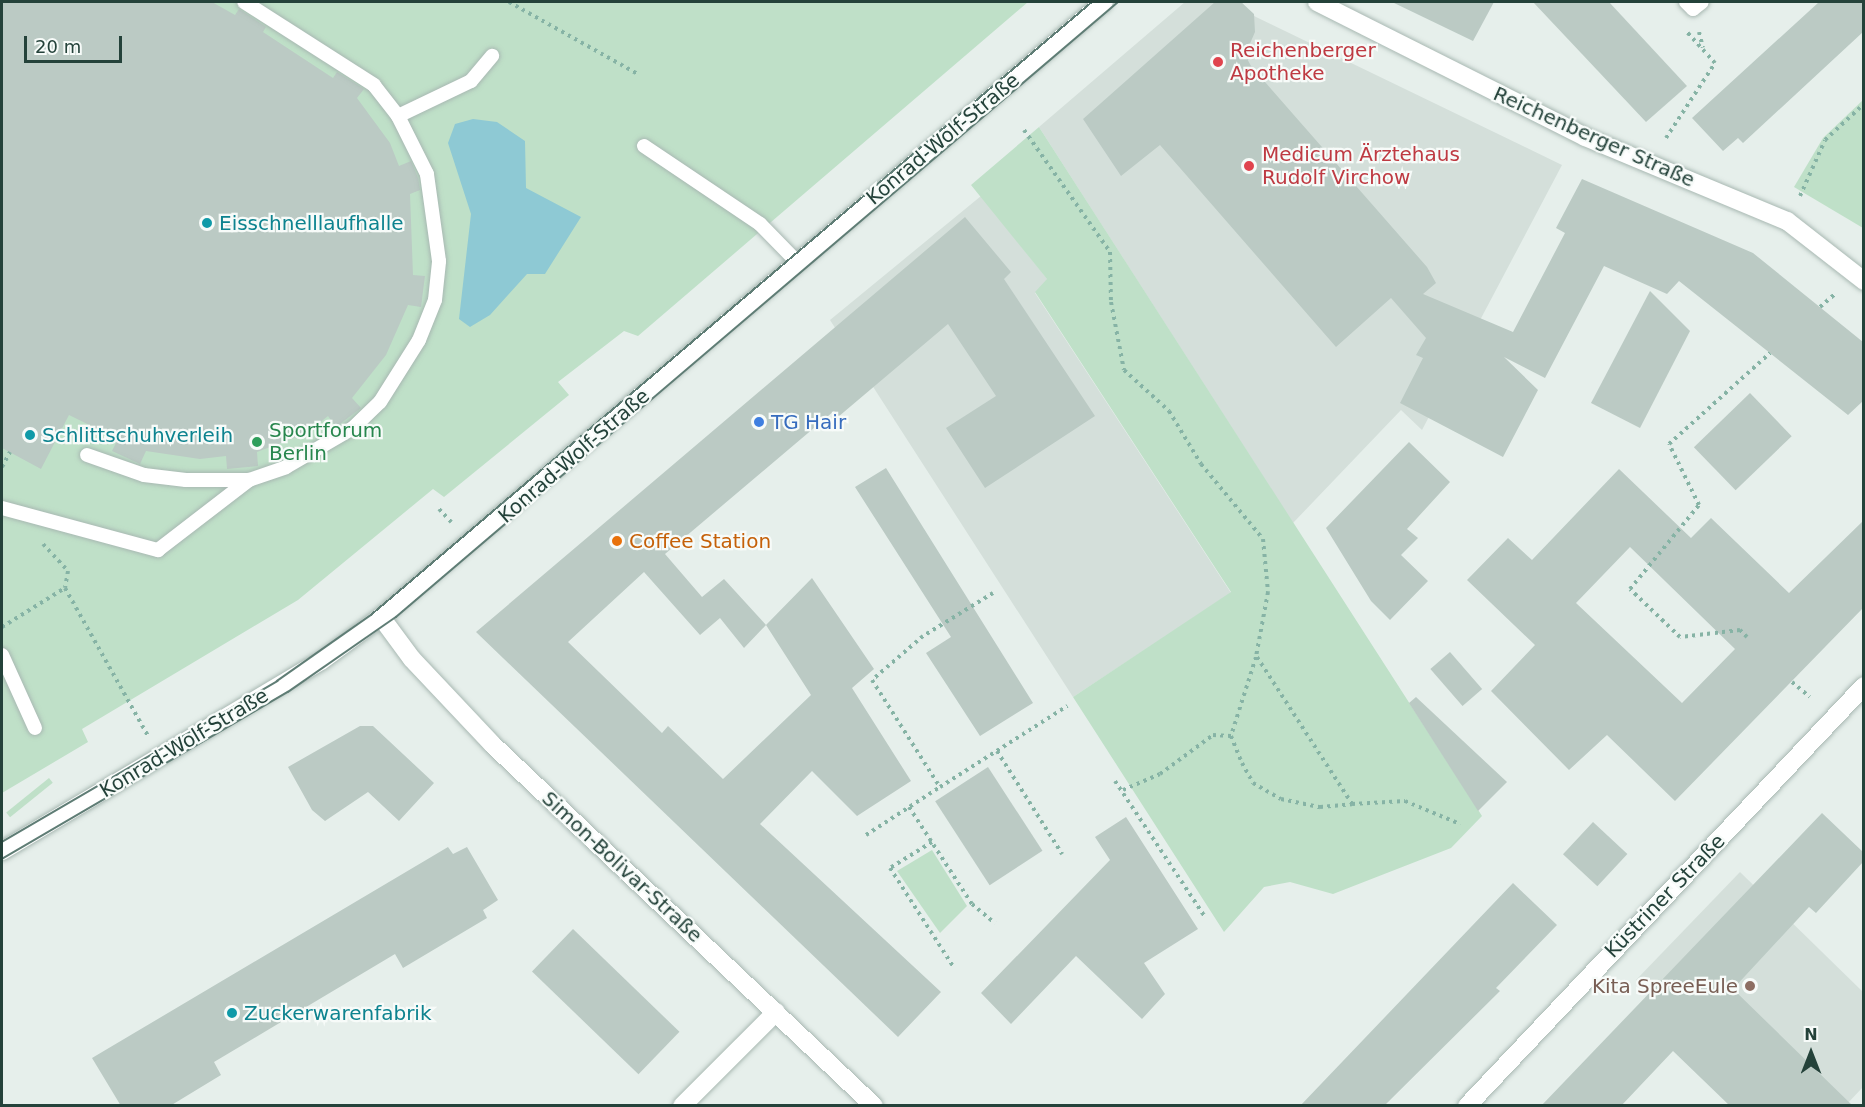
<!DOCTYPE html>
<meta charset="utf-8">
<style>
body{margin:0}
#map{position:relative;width:1865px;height:1107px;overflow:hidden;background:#e6efeb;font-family:"DejaVu Sans",sans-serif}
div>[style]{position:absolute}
.built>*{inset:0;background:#d4dfda}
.green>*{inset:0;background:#bfe0c8;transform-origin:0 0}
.water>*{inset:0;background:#8ec9d4}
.building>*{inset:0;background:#bbcac4;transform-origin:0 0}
.path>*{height:4px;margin-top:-2px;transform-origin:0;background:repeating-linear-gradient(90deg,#86b3a5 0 3px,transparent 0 7.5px)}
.roads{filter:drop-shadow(0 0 2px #a8b8b2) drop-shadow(0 0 2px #a8b8b2)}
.lane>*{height:14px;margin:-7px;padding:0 7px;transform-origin:7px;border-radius:7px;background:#fff}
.street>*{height:18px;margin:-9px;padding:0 9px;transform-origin:9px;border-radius:9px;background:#fff}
.secondary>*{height:18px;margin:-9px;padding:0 9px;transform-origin:9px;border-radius:9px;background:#fff}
.tram>*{height:1.5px;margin:-0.75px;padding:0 0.75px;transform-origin:0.75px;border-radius:0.75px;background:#5f7d75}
.dots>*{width:16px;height:16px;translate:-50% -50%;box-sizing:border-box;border:3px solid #f7fbf9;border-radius:50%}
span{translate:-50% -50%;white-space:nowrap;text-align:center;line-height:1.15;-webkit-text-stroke:4.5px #f7fbf9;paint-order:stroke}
.health-label{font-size:20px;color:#be3a42}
.left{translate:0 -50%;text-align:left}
.street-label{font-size:20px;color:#24423a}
.culture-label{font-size:20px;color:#0d838f}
.shop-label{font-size:20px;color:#366cbe}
.leisure-label{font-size:20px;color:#27864d}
.food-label{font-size:20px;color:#c56008}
.education-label{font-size:20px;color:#785e54}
.right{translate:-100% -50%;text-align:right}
.frame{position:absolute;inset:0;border:3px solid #24423a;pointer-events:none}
.north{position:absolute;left:1781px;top:1023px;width:60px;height:60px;-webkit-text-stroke:4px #f7fbf9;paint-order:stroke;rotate:0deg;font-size:16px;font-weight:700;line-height:24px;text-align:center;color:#24423a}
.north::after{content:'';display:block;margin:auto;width:21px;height:27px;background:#24423a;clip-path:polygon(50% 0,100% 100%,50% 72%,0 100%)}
.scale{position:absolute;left:24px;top:36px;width:98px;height:27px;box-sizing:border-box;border:3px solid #24423a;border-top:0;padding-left:8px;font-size:18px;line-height:21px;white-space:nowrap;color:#24423a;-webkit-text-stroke:4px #f7fbf9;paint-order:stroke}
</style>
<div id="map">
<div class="built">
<div style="clip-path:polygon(1185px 2px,1241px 2px,1254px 16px,1562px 165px,1422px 430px,1401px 410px,1293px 523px,1039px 127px)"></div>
<div style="clip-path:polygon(981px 196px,1048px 280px,1035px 293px,1231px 593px,1073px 697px,830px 320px)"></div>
<div style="clip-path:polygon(1740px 872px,1863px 992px,1863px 1087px,1846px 1105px,1768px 1105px,1636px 980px)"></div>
</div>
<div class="green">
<div style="clip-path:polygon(2px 2px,1028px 2px,638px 336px,624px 331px,558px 382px,569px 395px,444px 497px,433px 489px,298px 600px,82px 729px,88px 742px,2px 793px)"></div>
<div style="clip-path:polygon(1863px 100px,1863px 228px,1794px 187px,1823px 138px)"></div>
<div style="clip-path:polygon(1039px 127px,1482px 816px,1451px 848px,1333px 894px,1290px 882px,1264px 887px,1224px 932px,1073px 697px,1231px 592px,1035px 292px,1047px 279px,971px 185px)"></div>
<div style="left:49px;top:778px;width:6px;height:55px;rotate:51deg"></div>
<div style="clip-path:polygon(932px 850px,967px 906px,940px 933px,897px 871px)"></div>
</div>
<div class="water">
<div style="clip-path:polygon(473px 119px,497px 122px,525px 141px,526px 188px,581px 217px,545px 274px,527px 274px,490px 315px,470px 327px,459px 319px,471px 214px,448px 143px,455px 124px)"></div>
</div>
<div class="building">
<div style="clip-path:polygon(2px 2px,212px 2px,235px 15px,239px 9px,266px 27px,263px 32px,333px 78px,337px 72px,364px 89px,357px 98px,390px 143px,399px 166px,411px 161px,418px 178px,420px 190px,410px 194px,413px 275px,425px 276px,421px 307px,408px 305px,386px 355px,352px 398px,361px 408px,336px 427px,328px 416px,307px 433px,257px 452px,258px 466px,227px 469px,226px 456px,200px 459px,146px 451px,140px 464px,112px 451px,118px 439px,69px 415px,41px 469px,2px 448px)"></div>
<div style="clip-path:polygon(1215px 2px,1241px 2px,1254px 14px,1255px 32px,1245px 55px,1251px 66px,1427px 267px,1436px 283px,1423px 294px,1513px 332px,1565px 233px,1556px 228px,1582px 179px,1753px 253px,1863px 342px,1863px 401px,1848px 415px,1679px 281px,1667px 294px,1604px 266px,1545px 378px,1504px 357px,1538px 390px,1503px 457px,1400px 403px,1423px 358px,1416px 355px,1426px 338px,1391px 298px,1336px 347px,1160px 145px,1121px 176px,1083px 119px)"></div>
<div style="clip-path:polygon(1392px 2px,1494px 2px,1473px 41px)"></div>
<div style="clip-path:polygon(1533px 2px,1609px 2px,1687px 86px,1646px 122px)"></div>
<div style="clip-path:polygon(1819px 2px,1863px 2px,1863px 32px,1743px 143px,1738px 138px,1723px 151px,1692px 118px)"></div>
<div style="clip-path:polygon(evenodd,965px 217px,1011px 272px,1004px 279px,1095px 416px,985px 488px,946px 428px,996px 396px,948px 324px,838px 417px,834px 411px,665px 554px,702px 597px,724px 579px,766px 625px,812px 578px,874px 669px,852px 688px,911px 781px,857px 816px,812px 771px,760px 824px,941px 992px,898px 1037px,476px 632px,965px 217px,644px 572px,700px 635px,720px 618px,744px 648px,766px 625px,811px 695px,723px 779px,668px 726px,662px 733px,568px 642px,644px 572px)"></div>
<div style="clip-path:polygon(1650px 291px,1690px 331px,1640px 428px,1591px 403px)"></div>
<div style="left:1750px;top:393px;width:60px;height:78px;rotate:46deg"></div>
<div style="clip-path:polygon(1409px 442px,1450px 482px,1407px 529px,1418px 538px,1401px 555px,1428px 581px,1390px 620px,1371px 601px,1326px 528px)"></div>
<div style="clip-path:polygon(886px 468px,1033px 703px,980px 736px,926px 653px,951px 637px,855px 487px)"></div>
<div style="clip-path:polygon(evenodd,1619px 469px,1691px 538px,1711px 518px,1789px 593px,1863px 521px,1863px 608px,1675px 801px,1607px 735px,1569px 770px,1491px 691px,1535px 645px,1467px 580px,1508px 538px,1532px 560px,1619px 469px,1630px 547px,1735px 649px,1682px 703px,1576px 603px,1630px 547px)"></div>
<div style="left:1450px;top:652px;width:49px;height:26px;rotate:49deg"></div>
<div style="clip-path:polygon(1416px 697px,1507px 782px,1478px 811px,1409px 703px)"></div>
<div style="clip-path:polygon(360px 726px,373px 726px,434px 783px,399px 821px,368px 792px,325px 821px,312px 810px,288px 767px)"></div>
<div style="left:988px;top:767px;width:100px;height:63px;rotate:57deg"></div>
<div style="clip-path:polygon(1822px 813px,1863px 852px,1863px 862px,1816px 913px,1809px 907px,1733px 989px,1853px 1106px,1730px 1106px,1673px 1051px,1621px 1106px,1541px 1106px)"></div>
<div style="clip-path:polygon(1126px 817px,1198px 929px,1144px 963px,1165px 994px,1142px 1019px,1076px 956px,1011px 1024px,981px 993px,1110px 860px,1095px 837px)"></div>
<div style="left:1593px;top:822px;width:47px;height:44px;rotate:43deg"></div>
<div style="clip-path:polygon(448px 847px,453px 854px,467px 847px,498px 900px,483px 910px,487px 918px,403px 968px,395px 954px,214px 1062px,221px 1075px,170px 1106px,121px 1106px,92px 1058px)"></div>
<div style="clip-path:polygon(1513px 883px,1557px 925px,1496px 988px,1500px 991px,1384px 1106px,1300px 1106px)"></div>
<div style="left:573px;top:929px;width:148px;height:59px;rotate:44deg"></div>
</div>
<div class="path">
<div style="left:509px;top:2px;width:148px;rotate:29.2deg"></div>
<div style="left:1699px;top:32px;width:16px;rotate:76deg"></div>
<div style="left:1024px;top:130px;width:149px;rotate:54.8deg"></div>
<div style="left:1110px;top:252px;width:50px;rotate:88.9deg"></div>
<div style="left:1111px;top:302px;width:69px;rotate:79.2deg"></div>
<div style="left:1124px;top:370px;width:61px;rotate:42.3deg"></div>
<div style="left:1169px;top:411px;width:62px;rotate:58.9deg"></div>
<div style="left:1201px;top:464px;width:97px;rotate:50.4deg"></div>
<div style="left:1263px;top:539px;width:53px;rotate:84.6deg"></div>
<div style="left:1268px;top:592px;width:66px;rotate:100.5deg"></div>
<div style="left:1256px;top:657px;width:83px;rotate:107.6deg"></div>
<div style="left:1231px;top:736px;width:29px;rotate:68deg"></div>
<div style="left:1242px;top:763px;width:23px;rotate:61deg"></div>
<div style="left:1253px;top:783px;width:32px;rotate:30deg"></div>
<div style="left:1281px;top:799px;width:40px;rotate:12deg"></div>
<div style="left:1320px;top:807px;width:32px;rotate:-5deg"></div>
<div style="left:1666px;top:138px;width:90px;rotate:-56.8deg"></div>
<div style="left:1715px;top:63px;width:42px;rotate:-132.1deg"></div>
<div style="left:1800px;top:196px;width:61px;rotate:-65.9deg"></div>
<div style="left:1825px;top:140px;width:53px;rotate:-42.7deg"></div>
<div style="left:1820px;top:307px;width:20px;rotate:-41deg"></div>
<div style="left:2px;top:467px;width:17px;rotate:-62deg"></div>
<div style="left:439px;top:509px;width:18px;rotate:47deg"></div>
<div style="left:43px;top:544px;width:37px;rotate:47deg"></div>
<div style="left:68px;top:571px;width:17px;rotate:100deg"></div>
<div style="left:65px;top:588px;width:170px;rotate:60.7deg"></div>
<div style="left:993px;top:593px;width:82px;rotate:148.4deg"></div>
<div style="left:923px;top:636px;width:67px;rotate:139.2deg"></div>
<div style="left:872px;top:680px;width:127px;rotate:57.6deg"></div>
<div style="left:940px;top:787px;width:151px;rotate:-32.5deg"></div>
<div style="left:2px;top:627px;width:74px;rotate:-31.8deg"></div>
<div style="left:1747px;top:637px;width:10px;rotate:-135deg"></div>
<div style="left:1740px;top:630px;width:60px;rotate:173.3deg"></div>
<div style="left:1680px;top:637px;width:69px;rotate:-136.2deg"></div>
<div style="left:1630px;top:589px;width:109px;rotate:-50.6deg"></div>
<div style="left:1699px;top:505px;width:68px;rotate:-116.2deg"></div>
<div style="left:1669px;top:444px;width:136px;rotate:-42deg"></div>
<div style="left:1257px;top:657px;width:175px;rotate:57.1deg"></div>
<div style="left:1352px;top:804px;width:53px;rotate:-3.2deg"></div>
<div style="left:1405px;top:801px;width:60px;rotate:22.7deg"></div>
<div style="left:1792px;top:682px;width:23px;rotate:40deg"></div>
<div style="left:997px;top:751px;width:122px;rotate:57.7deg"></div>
<div style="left:1115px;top:781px;width:163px;rotate:56.5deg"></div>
<div style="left:1123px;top:790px;width:40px;rotate:-23.4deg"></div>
<div style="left:1160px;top:774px;width:66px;rotate:-36.3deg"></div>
<div style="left:1213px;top:735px;width:18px;rotate:3deg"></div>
<div style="left:909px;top:807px;width:116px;rotate:57deg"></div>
<div style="left:972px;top:904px;width:30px;rotate:40deg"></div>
<div style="left:866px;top:835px;width:88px;rotate:-33deg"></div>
<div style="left:932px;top:842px;width:49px;rotate:148.2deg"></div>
<div style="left:890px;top:868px;width:117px;rotate:57.3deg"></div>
</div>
<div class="roads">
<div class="lane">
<div style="left:1686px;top:2px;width:10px;rotate:45deg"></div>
<div style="left:1693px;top:9px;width:11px;rotate:-38deg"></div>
<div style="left:398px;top:116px;width:81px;rotate:-25.6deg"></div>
<div style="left:471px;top:81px;width:33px;rotate:-50deg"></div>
<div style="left:644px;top:146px;width:140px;rotate:33.9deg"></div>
<div style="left:760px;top:224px;width:54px;rotate:45.7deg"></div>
<div style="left:87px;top:455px;width:60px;rotate:19.3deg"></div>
<div style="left:144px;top:475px;width:42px;rotate:6.8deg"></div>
<div style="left:186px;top:480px;width:63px"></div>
<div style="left:249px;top:480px;width:39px;rotate:-19deg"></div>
<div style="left:286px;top:467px;width:78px;rotate:-30.2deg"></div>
<div style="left:353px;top:428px;width:37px;rotate:-44deg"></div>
<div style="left:380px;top:402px;width:73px;rotate:-57.8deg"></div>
<div style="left:419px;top:340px;width:43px;rotate:-68.2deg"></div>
<div style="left:435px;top:300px;width:39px;rotate:-84deg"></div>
<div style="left:439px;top:261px;width:88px;rotate:-97.9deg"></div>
<div style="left:427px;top:174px;width:65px;rotate:-116.6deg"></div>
<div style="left:398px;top:116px;width:39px;rotate:-128deg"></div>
<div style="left:374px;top:85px;width:154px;rotate:-147.4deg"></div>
<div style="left:2px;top:508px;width:162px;rotate:15.1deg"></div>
<div style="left:158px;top:550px;width:115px;rotate:-37.6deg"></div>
<div style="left:2px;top:655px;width:80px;rotate:65.7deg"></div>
</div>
<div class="street">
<div style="left:1317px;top:2px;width:300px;rotate:26.7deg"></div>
<div style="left:1585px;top:137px;width:219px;rotate:22.6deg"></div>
<div style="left:1787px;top:221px;width:98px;rotate:37.9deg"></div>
<div style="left:682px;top:1106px;width:133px;rotate:-45deg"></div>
<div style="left:1467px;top:1106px;width:578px;rotate:-46.61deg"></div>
</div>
<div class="secondary">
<div style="left:381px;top:617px;width:52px;rotate:53.6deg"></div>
<div style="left:412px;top:659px;width:117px;rotate:46.7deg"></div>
<div style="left:492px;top:744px;width:526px;rotate:43.46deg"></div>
<div style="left:2px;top:851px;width:371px;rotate:-30.8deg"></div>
<div style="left:321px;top:661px;width:74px;rotate:-36.3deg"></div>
<div style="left:381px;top:617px;width:949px;rotate:-40.39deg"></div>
</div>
</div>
<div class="tram">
<div style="left:2px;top:842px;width:319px;rotate:-30.3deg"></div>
<div style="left:277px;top:681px;width:115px;rotate:-35.1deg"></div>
<div style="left:371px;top:615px;width:946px;rotate:-40.37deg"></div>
<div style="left:2px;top:859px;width:331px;rotate:-30.3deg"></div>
<div style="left:288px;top:692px;width:131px;rotate:-34.8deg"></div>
<div style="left:396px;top:617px;width:948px;rotate:-40.42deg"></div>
</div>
<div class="dots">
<div style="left:1218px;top:62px;background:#e0444e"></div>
<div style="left:1249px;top:166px;background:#e0444e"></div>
<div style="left:207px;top:223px;background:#0f9aa8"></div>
<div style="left:759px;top:422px;background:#3f7fe0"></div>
<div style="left:30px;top:435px;background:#0f9aa8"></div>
<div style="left:257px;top:442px;background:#2e9e5b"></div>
<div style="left:617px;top:541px;background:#e8710a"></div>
<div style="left:1750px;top:986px;background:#8d6e63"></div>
<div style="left:232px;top:1013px;background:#0f9aa8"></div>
</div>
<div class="health-label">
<span class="left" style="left:1230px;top:62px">Reichenberger<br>Apotheke</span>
<span class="left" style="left:1262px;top:166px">Medicum Ärztehaus<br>Rudolf Virchow</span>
</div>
<div class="street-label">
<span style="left:1594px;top:137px;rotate:24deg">Reichenberger Straße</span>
<span style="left:943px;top:139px;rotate:-40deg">Konrad-Wolf-Straße</span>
<span style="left:574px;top:456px;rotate:-41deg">Konrad-Wolf-Straße</span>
<span style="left:184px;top:743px;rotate:-31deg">Konrad-Wolf-Straße</span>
<span style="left:622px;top:867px;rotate:43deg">Simon-Bolivar-Straße</span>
<span style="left:1665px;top:896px;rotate:-46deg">Küstriner Straße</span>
</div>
<div class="culture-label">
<span class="left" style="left:219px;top:223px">Eisschnelllaufhalle</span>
<span class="left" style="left:42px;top:435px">Schlittschuhverleih</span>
<span class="left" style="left:244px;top:1013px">Zuckerwarenfabrik</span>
</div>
<div class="shop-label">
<span class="left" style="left:771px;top:422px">TG Hair</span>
</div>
<div class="leisure-label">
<span class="left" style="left:269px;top:442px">Sportforum<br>Berlin</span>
</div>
<div class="food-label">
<span class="left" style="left:629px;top:541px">Coffee Station</span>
</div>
<div class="education-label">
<span class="right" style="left:1738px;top:986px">Kita SpreeEule</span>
</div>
<div class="frame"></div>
<div class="north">N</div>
<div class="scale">20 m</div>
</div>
